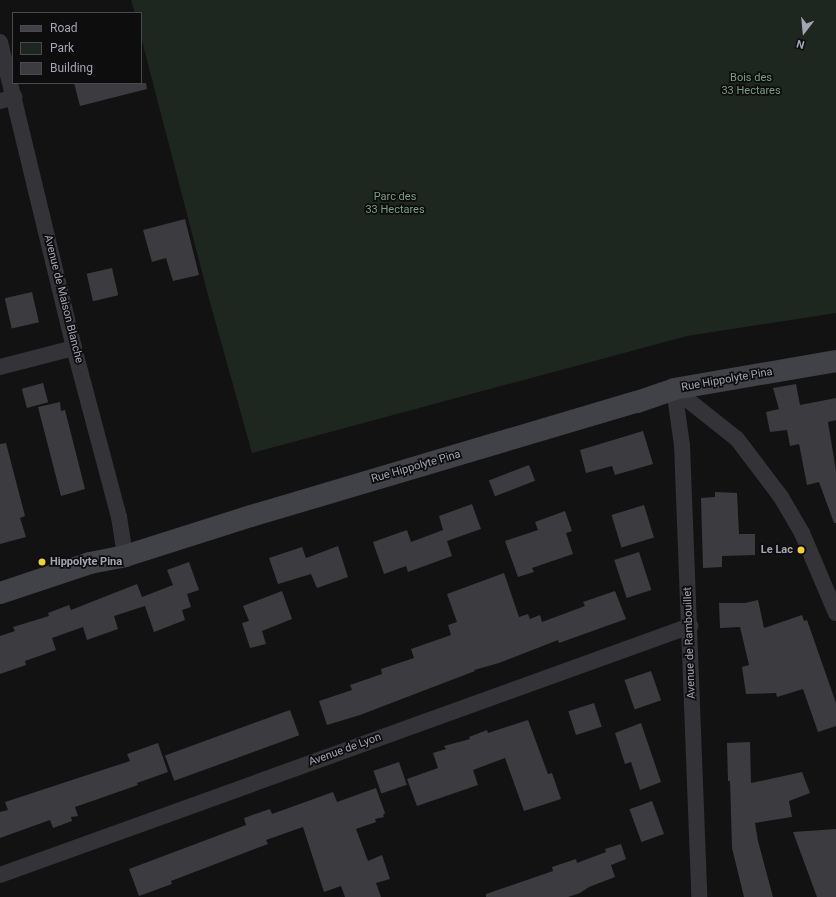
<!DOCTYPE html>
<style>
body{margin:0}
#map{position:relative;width:836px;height:897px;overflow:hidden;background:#121213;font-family:Roboto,sans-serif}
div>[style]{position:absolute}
.green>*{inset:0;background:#1e2620}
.building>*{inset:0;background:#3c3c40;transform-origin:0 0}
.street>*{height:16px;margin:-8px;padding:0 8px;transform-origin:8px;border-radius:8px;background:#333338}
.secondary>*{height:22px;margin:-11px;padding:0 11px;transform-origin:11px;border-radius:11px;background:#414148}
.dots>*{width:11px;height:11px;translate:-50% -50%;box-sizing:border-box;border:2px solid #0d0d0e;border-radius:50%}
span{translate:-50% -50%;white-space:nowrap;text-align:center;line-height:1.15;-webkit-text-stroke:3.5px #0d0d0e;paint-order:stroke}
.park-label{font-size:11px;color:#7a9f84}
.street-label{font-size:11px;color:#a3a5b4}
.poi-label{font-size:11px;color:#a3a5b4;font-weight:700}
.right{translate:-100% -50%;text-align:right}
.left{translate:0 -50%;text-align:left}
.legend{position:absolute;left:12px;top:12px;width:130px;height:72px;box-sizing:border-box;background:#0d0d0e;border:1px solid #494a50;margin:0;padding:5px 7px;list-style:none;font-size:12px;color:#a3a5b4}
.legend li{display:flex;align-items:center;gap:8px;height:20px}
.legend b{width:20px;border:1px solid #494a50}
.north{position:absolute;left:784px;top:12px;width:40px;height:40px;-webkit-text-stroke:3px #0d0d0e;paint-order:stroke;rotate:196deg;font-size:11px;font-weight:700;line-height:16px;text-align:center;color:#a3a5b4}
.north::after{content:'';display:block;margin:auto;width:14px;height:18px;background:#a3a5b4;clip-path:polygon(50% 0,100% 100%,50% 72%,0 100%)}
</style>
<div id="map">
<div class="green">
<div style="clip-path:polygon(131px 0,836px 0,836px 313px,687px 336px,252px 453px,208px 295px,141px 37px,141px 13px,135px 13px)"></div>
</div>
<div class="building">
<div style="clip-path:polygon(74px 83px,146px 83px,147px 89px,80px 106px)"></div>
<div style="clip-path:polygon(185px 219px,199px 275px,173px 281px,166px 258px,152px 262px,143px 230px)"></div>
<div style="left:112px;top:268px;width:28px;height:26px;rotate:77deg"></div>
<div style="left:32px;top:292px;width:31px;height:28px;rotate:77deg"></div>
<div style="left:43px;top:383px;width:20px;height:22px;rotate:75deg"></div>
<div style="clip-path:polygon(796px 384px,800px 405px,836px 398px,836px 420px,828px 422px,836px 471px,836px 523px,834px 523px,819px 482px,807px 485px,799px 444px,790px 446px,787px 430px,770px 432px,766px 412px,779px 409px,773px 388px)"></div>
<div style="clip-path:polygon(60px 402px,61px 411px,65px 410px,85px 489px,61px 496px,38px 407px)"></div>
<div style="clip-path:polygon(643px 431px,653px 464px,615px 475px,612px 466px,586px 473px,580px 450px)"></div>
<div style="clip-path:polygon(6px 443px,25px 516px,20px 518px,26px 537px,0 544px,0 444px)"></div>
<div style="left:529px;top:465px;width:17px;height:43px;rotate:69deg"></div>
<div style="clip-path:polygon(715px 492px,737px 493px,739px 534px,755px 534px,755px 555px,722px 556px,722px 567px,703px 568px,701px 498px,715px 497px)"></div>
<div style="clip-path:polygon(472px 504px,481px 529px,447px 541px,452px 556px,408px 572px,406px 566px,384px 574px,373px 542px,407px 530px,411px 542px,443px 530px,439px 516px)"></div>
<div style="left:644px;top:505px;width:34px;height:34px;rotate:73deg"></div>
<div style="clip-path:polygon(565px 511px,572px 531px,566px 533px,573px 554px,532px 568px,534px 572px,518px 577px,505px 541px,538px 530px,535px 522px)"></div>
<div style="clip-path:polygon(338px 546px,348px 577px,317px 588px,311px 574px,278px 584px,269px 558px,302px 547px,306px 558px)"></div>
<div style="left:639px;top:552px;width:40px;height:26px;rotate:72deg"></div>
<div style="clip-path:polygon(189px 562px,199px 590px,187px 594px,191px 607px,182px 610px,185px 620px,154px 632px,145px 606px,114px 616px,118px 629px,87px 640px,83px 627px,52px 638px,56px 650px,25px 661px,26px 665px,0 674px,0 636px,15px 631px,13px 627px,49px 616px,48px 613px,69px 605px,71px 610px,137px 584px,142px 597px,173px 585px,167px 570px)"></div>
<div style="clip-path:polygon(504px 573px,519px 617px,528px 614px,530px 619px,540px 615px,542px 622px,585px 606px,583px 602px,615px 591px,626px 619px,559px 643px,558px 640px,499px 663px,474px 670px,475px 671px,360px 715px,327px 725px,319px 701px,352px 690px,350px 685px,382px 674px,381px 669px,414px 658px,411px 649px,451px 635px,448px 625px,457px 622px,447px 594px)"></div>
<div style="clip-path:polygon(282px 591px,292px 619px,262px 631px,266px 644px,250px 648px,242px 623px,249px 621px,243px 606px)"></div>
<div style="clip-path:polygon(758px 600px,764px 628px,802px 615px,804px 621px,807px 620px,836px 703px,836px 726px,818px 732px,803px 689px,777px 697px,776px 693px,746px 694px,742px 667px,749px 665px,740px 627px,720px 628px,719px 603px,745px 603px)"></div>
<div style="left:651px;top:671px;width:31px;height:28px;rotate:71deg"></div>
<div style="left:594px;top:703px;width:25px;height:27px;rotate:72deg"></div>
<div style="left:290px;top:710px;width:27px;height:133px;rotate:70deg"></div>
<div style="clip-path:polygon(528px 720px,548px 774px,552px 773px,561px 799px,524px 811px,505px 758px,473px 770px,478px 785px,417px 806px,407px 779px,438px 768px,433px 753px,446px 749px,444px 746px,470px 739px,469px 737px,487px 730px,488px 733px)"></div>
<div style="clip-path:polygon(641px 723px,661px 782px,640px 790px,631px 762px,625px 764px,615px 733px)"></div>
<div style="clip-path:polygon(750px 742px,751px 783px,802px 772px,810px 793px,789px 801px,792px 817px,755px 823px,758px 841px,773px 897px,744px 897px,732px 848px,730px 781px,728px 781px,727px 743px)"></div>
<div style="clip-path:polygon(158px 743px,168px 772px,137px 783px,138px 785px,75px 807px,78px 816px,71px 817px,72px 821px,53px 828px,50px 820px,0 838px,0 812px,8px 810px,5px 802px,130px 761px,127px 754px)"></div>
<div style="left:399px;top:762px;width:24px;height:27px;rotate:71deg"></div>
<div style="clip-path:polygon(376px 788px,385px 813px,383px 815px,384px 817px,375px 819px,376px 822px,356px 829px,368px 861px,382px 855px,390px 879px,376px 883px,381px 897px,345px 897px,341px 886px,324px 892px,303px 827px,266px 840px,268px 844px,171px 881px,172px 884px,139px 896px,129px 869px,246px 825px,244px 818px,270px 809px,272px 814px,333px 792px,337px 802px)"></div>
<div style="left:652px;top:801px;width:35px;height:24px;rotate:70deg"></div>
<div style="clip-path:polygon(836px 829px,836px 897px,817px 897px,793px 832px)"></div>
<div style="clip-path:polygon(621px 844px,626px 859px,611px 865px,615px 877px,589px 887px,580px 893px,568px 897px,486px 897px,486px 894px,553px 871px,552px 867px,576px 859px,577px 863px,606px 852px,605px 849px)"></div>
</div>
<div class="street">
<div style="left:0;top:42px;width:315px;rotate:76.4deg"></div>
<div style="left:74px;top:348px;width:175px;rotate:75.1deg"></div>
<div style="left:119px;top:517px;width:39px;rotate:81deg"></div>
<div style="left:0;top:101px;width:15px;rotate:-16deg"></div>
<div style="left:0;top:367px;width:76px;rotate:-14.4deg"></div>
<div style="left:674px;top:389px;width:57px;rotate:81.9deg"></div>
<div style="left:682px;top:445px;width:452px;rotate:87.8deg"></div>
<div style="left:674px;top:389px;width:80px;rotate:38.4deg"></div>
<div style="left:737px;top:439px;width:73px;rotate:52.8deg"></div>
<div style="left:781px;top:497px;width:42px;rotate:59.7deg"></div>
<div style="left:802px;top:533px;width:87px;rotate:67deg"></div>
<div style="left:0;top:875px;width:734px;rotate:-19.84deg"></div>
</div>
<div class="secondary">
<div style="left:0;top:593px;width:95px;rotate:-18.4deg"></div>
<div style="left:90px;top:563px;width:36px;rotate:-11deg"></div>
<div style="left:125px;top:556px;width:132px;rotate:-17.6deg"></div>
<div style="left:251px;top:516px;width:402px;rotate:-16.5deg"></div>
<div style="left:637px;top:402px;width:39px;rotate:-19deg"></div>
<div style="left:674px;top:389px;width:164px;rotate:-9.8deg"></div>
</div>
<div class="dots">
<div style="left:801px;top:550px;background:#eed32f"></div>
<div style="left:42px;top:562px;background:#eed32f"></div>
</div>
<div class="park-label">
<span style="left:751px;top:85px">Bois des<br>33 Hectares</span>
<span style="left:395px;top:204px">Parc des<br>33 Hectares</span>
</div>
<div class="street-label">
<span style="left:63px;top:299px;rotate:76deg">Avenue de Maison Blanche</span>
<span style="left:727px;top:380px;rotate:-10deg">Rue Hippolyte Pina</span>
<span style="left:416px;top:467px;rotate:-16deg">Rue Hippolyte Pina</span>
<span style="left:690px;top:643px;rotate:-92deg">Avenue de Rambouillet</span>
<span style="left:345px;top:750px;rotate:-20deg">Avenue de Lyon</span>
</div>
<div class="poi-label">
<span class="right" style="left:793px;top:550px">Le Lac</span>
<span class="left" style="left:50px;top:562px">Hippolyte Pina</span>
</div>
<ul class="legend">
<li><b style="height:5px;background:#414148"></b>Road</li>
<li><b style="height:11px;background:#1e2620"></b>Park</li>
<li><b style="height:11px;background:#3c3c40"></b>Building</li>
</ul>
<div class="north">N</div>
</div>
